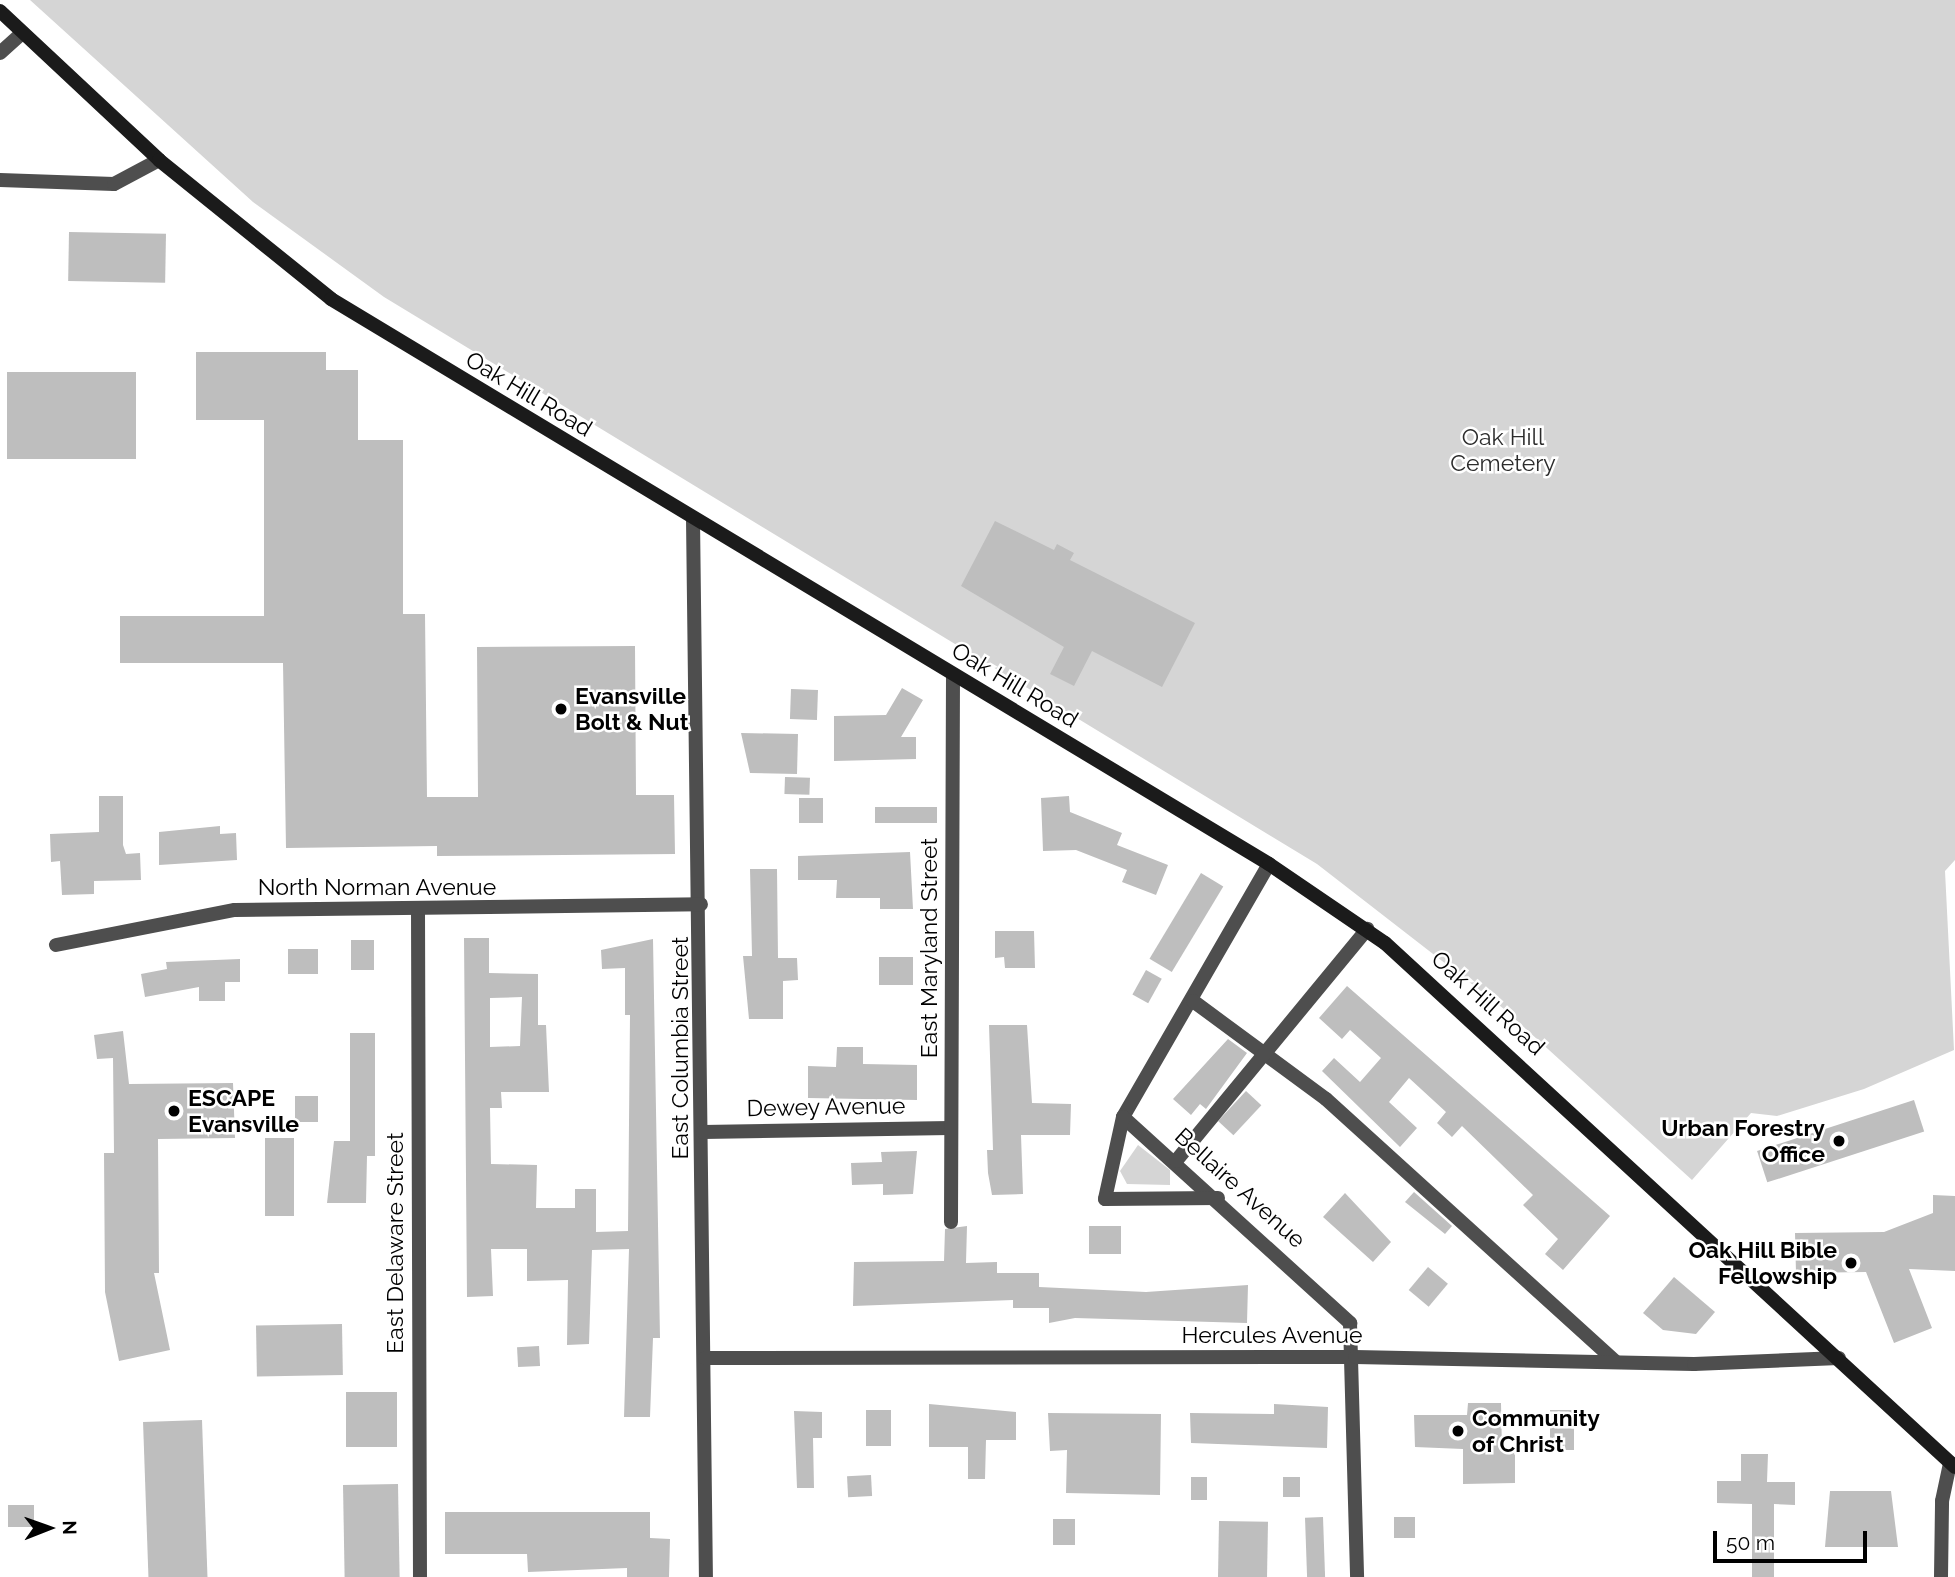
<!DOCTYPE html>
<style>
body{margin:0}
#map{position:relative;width:1955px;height:1577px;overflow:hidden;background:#fff;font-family:Raleway,sans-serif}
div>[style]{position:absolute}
.green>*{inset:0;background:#d5d5d5}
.building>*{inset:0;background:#bebebe;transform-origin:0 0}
.street>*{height:14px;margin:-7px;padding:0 7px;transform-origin:7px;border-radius:7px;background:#4e4e4e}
.secondary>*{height:14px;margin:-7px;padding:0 7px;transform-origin:7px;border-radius:7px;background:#1b1b1b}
.dots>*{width:19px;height:19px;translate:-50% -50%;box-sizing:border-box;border:4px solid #fff;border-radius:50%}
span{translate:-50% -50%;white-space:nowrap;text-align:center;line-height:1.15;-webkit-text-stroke:5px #fff;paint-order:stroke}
.street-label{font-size:23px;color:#000}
.park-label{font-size:23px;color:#2c2c2c}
.poi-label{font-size:23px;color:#000;font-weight:700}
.left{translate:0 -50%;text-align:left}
.right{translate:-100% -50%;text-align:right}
.north{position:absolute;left:14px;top:1493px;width:70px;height:70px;-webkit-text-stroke:5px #fff;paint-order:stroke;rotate:89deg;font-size:19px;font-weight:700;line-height:28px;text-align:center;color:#000}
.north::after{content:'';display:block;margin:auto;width:24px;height:32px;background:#000;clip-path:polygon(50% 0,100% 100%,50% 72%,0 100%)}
.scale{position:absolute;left:1713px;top:1531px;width:154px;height:32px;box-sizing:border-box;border:4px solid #000;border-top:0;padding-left:9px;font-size:21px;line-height:24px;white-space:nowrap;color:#000;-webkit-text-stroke:5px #fff;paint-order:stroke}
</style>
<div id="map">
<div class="green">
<div style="clip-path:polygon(30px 0,1955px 0,1955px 860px,1945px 871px,1954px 1050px,1864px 1089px,1777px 1116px,1751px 1113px,1692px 1180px,1504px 1009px,1317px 864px,384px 297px,253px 202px)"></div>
<div style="clip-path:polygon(1138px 1145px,1170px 1170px,1170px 1185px,1127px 1184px,1120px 1171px)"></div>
</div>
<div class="building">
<div style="left:69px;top:232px;width:97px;height:49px;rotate:1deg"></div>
<div style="clip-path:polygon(196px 352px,326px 352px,326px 370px,358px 370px,358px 440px,403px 440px,403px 614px,425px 614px,427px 797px,478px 797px,477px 647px,635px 646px,636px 795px,674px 795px,675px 854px,437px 856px,437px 846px,286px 848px,283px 663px,120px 663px,120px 616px,264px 616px,264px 420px,196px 420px)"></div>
<div style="left:136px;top:372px;width:87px;height:129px;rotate:90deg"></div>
<div style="clip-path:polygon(995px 521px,1054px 550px,1057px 544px,1074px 553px,1070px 560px,1195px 623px,1162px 687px,1092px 651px,1074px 686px,1050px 674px,1064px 647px,961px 586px)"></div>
<div style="clip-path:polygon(902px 688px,923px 700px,901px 737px,916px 737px,916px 759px,834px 761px,834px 716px,886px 715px)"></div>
<div style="left:791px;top:689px;width:27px;height:30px;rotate:2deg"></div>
<div style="clip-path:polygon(741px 733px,798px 734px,797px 774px,750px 773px)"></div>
<div style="left:785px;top:777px;width:25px;height:17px;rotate:2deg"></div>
<div style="clip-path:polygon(99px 796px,123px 796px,123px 845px,126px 854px,140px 853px,141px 880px,94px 881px,94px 894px,62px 895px,60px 861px,51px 862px,50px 834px,99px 832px)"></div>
<div style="clip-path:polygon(1069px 796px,1070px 812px,1122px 833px,1117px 845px,1168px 865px,1156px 895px,1122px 882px,1127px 870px,1076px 850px,1043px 851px,1041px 798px)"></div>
<div style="left:823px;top:798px;width:25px;height:24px;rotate:90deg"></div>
<div style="left:875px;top:807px;width:62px;height:16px"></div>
<div style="clip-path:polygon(220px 826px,220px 834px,236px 833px,237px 860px,159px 865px,159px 832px)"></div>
<div style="clip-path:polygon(910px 852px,913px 909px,880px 909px,880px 898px,836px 898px,837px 880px,798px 880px,798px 856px)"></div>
<div style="clip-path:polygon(750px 869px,777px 869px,778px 958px,797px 958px,798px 980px,783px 981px,783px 1019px,749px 1019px,743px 956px,752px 956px)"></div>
<div style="left:1201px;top:873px;width:26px;height:100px;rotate:31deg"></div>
<div style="clip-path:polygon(995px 931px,1034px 931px,1035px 968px,1005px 968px,1004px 957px,995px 958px)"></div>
<div style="clip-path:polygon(evenodd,464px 938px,489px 938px,489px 973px,538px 974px,538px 1025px,546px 1025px,549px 1092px,501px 1092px,502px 1108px,490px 1108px,491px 1164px,537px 1165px,536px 1208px,575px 1208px,575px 1189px,596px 1189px,596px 1232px,628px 1231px,630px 1015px,625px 1015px,625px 968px,602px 969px,601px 950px,653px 939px,660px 1338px,653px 1338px,650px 1417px,624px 1417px,629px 1249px,592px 1250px,589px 1344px,567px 1345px,568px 1280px,527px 1281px,527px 1249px,491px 1249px,493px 1296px,467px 1297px,464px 938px,522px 997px,520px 1046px,490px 1047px,490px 998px,522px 997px)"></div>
<div style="left:351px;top:940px;width:23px;height:30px"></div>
<div style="left:318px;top:949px;width:25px;height:30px;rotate:90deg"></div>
<div style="left:879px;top:957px;width:34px;height:28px"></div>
<div style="clip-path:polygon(240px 959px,240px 982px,225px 982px,225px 1001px,199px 1001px,199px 987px,145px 997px,141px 974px,167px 969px,166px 962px)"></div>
<div style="left:1146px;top:970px;width:18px;height:28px;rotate:29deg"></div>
<div style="clip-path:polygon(1347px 986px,1610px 1216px,1563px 1270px,1545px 1254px,1558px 1239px,1523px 1205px,1533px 1195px,1462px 1126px,1452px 1137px,1437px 1123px,1446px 1112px,1409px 1078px,1389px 1102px,1417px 1128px,1400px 1147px,1322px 1071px,1334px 1058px,1360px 1082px,1381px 1058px,1350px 1030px,1342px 1039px,1319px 1018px)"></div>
<div style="clip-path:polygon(989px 1025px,1027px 1025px,1032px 1103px,1071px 1104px,1070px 1135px,1021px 1135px,1023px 1194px,992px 1195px,988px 1173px,987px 1150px,993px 1150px)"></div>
<div style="clip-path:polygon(123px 1031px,129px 1084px,233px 1083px,235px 1138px,158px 1139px,159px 1273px,154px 1273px,170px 1350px,119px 1361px,105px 1292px,104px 1153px,114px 1153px,113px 1058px,97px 1059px,94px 1035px)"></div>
<div style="clip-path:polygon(350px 1033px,375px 1033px,375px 1156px,367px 1156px,366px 1203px,327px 1203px,334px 1141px,350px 1141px)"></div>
<div style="clip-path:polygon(1228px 1039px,1247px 1053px,1206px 1109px,1200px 1104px,1191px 1115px,1173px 1099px)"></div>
<div style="clip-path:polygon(837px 1047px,863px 1047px,863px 1064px,917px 1065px,917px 1100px,808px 1098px,808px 1066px,836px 1067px)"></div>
<div style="left:1246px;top:1091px;width:21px;height:41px;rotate:43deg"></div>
<div style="left:318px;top:1096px;width:26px;height:23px;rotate:90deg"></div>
<div style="left:1914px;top:1100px;width:33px;height:165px;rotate:72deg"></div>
<div style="left:265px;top:1138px;width:29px;height:78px"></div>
<div style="clip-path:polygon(917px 1151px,913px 1194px,883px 1195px,883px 1184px,852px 1185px,851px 1163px,882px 1162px,881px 1152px)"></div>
<div style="clip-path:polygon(1414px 1192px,1452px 1226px,1445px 1234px,1405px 1202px)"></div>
<div style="clip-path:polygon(1345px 1193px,1391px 1242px,1373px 1262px,1323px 1217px)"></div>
<div style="clip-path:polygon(1933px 1195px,1955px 1196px,1955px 1271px,1909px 1269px,1932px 1328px,1894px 1343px,1866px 1272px,1796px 1273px,1795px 1233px,1884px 1232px,1933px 1213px)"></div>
<div style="clip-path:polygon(967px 1226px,966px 1263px,997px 1262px,997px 1273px,1039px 1273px,1039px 1287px,1146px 1292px,1248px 1285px,1247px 1323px,1075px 1318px,1049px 1323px,1049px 1308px,1013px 1308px,1013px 1300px,853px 1306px,854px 1262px,944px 1261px,945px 1229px)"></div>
<div style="left:1089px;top:1226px;width:32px;height:28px"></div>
<div style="left:1428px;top:1267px;width:26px;height:30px;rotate:40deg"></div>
<div style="clip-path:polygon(1674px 1277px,1715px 1312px,1696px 1334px,1663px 1330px,1643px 1313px)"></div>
<div style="left:342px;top:1324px;width:51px;height:86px;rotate:89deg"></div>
<div style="left:539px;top:1346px;width:20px;height:22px;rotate:87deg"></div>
<div style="left:346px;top:1392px;width:51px;height:55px"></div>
<div style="clip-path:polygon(1468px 1403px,1501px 1403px,1502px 1451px,1515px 1451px,1515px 1483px,1463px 1484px,1463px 1449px,1415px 1447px,1414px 1415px,1467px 1415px)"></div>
<div style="clip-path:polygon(929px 1404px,1016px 1412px,1016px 1440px,986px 1440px,985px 1479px,968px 1479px,968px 1447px,929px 1447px)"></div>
<div style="clip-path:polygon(1274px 1404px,1328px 1407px,1327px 1448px,1191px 1443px,1190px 1413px,1274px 1414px)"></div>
<div style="left:866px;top:1410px;width:25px;height:36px"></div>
<div style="left:1550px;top:1410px;width:24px;height:40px"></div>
<div style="clip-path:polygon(794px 1411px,822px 1412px,822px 1438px,813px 1438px,814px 1488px,797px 1488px)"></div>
<div style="clip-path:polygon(1048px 1413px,1161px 1414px,1160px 1495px,1066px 1493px,1067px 1450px,1050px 1451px)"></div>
<div style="left:202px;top:1420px;width:157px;height:59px;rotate:88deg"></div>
<div style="clip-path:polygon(1741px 1454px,1768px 1454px,1767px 1482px,1795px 1482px,1795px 1505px,1774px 1504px,1774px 1577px,1752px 1577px,1752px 1504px,1717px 1503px,1717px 1481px,1741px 1481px)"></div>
<div style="left:871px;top:1475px;width:21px;height:24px;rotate:87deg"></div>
<div style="left:1191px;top:1477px;width:16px;height:23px"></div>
<div style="left:1283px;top:1477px;width:17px;height:20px"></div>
<div style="left:398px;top:1484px;width:93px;height:55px;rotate:89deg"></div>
<div style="clip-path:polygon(1830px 1491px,1891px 1491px,1898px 1547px,1825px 1547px)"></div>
<div style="left:8px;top:1505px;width:26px;height:22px"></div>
<div style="clip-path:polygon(445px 1512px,650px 1512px,650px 1538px,670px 1539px,669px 1577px,627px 1577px,627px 1568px,528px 1572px,527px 1554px,445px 1554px)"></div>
<div style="left:1323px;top:1517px;width:60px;height:18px;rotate:88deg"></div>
<div style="left:1394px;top:1517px;width:21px;height:21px"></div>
<div style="left:1053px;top:1519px;width:22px;height:26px"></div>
<div style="left:1219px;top:1521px;width:49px;height:56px;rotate:1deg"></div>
</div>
<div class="street">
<div style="left:0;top:53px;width:28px;rotate:-42deg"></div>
<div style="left:0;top:180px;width:114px;rotate:2deg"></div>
<div style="left:114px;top:184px;width:51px;rotate:-28.1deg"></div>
<div style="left:693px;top:519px;width:1058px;rotate:89.3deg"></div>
<div style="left:1269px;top:864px;width:292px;rotate:120deg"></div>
<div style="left:1123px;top:1117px;width:307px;rotate:42.2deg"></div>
<div style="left:1350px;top:1323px;width:254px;rotate:88.4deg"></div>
<div style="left:418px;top:909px;width:668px;rotate:89.83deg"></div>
<div style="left:56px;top:945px;width:182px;rotate:-11.1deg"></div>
<div style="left:235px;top:910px;width:466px;rotate:-0.7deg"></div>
<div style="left:1193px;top:1001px;width:165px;rotate:36.4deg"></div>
<div style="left:1326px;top:1099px;width:391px;rotate:42.2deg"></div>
<div style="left:1123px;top:1117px;width:84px;rotate:102.4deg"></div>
<div style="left:1105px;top:1199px;width:113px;rotate:-0.5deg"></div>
<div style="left:703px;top:1132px;width:247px;rotate:-0.9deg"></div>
<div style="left:1176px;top:1161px;width:301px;rotate:-50.5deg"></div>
<div style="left:951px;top:1222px;width:547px;rotate:-89.79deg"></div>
<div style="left:705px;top:1358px;width:650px;rotate:-0.09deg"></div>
<div style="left:1355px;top:1357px;width:339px;rotate:1.2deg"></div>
<div style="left:1694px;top:1364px;width:145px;rotate:-2.4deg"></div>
<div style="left:1941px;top:1577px;width:76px;rotate:-89.2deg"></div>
<div style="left:1942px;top:1501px;width:39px;rotate:-78deg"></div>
</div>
<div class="secondary">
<div style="left:0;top:11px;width:218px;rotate:43.1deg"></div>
<div style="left:159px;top:160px;width:221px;rotate:38.9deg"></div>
<div style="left:331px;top:299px;width:1095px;rotate:31.06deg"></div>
<div style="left:1269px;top:864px;width:140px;rotate:34.3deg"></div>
<div style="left:1385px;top:943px;width:774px;rotate:42.59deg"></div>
</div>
<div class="dots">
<div style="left:561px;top:709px;background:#000"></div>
<div style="left:174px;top:1111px;background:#000"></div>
<div style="left:1839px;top:1141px;background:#000"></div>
<div style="left:1851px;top:1263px;background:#000"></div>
<div style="left:1458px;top:1431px;background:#000"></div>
</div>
<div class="street-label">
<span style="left:529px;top:394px;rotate:31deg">Oak Hill Road</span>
<span style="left:1015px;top:685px;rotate:31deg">Oak Hill Road</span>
<span style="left:377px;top:887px">North Norman Avenue</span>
<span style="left:929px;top:948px;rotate:-90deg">East Maryland Street</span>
<span style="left:1488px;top:1003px;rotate:42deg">Oak Hill Road</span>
<span style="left:680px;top:1048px;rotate:-90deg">East Columbia Street</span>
<span style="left:826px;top:1107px;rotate:-1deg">Dewey Avenue</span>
<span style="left:1240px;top:1188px;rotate:42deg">Bellaire Avenue</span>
<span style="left:395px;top:1243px;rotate:-90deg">East Delaware Street</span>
<span style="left:1272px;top:1335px">Hercules Avenue</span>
</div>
<div class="park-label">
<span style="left:1503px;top:450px">Oak Hill<br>Cemetery</span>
</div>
<div class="poi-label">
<span class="left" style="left:575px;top:709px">Evansville<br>Bolt &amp; Nut</span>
<span class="left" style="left:188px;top:1111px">ESCAPE<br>Evansville</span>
<span class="right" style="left:1825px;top:1141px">Urban Forestry<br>Office</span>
<span class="right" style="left:1837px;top:1263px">Oak Hill Bible<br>Fellowship</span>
<span class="left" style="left:1472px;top:1431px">Community<br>of Christ</span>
</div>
<div class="north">N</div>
<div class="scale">50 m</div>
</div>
